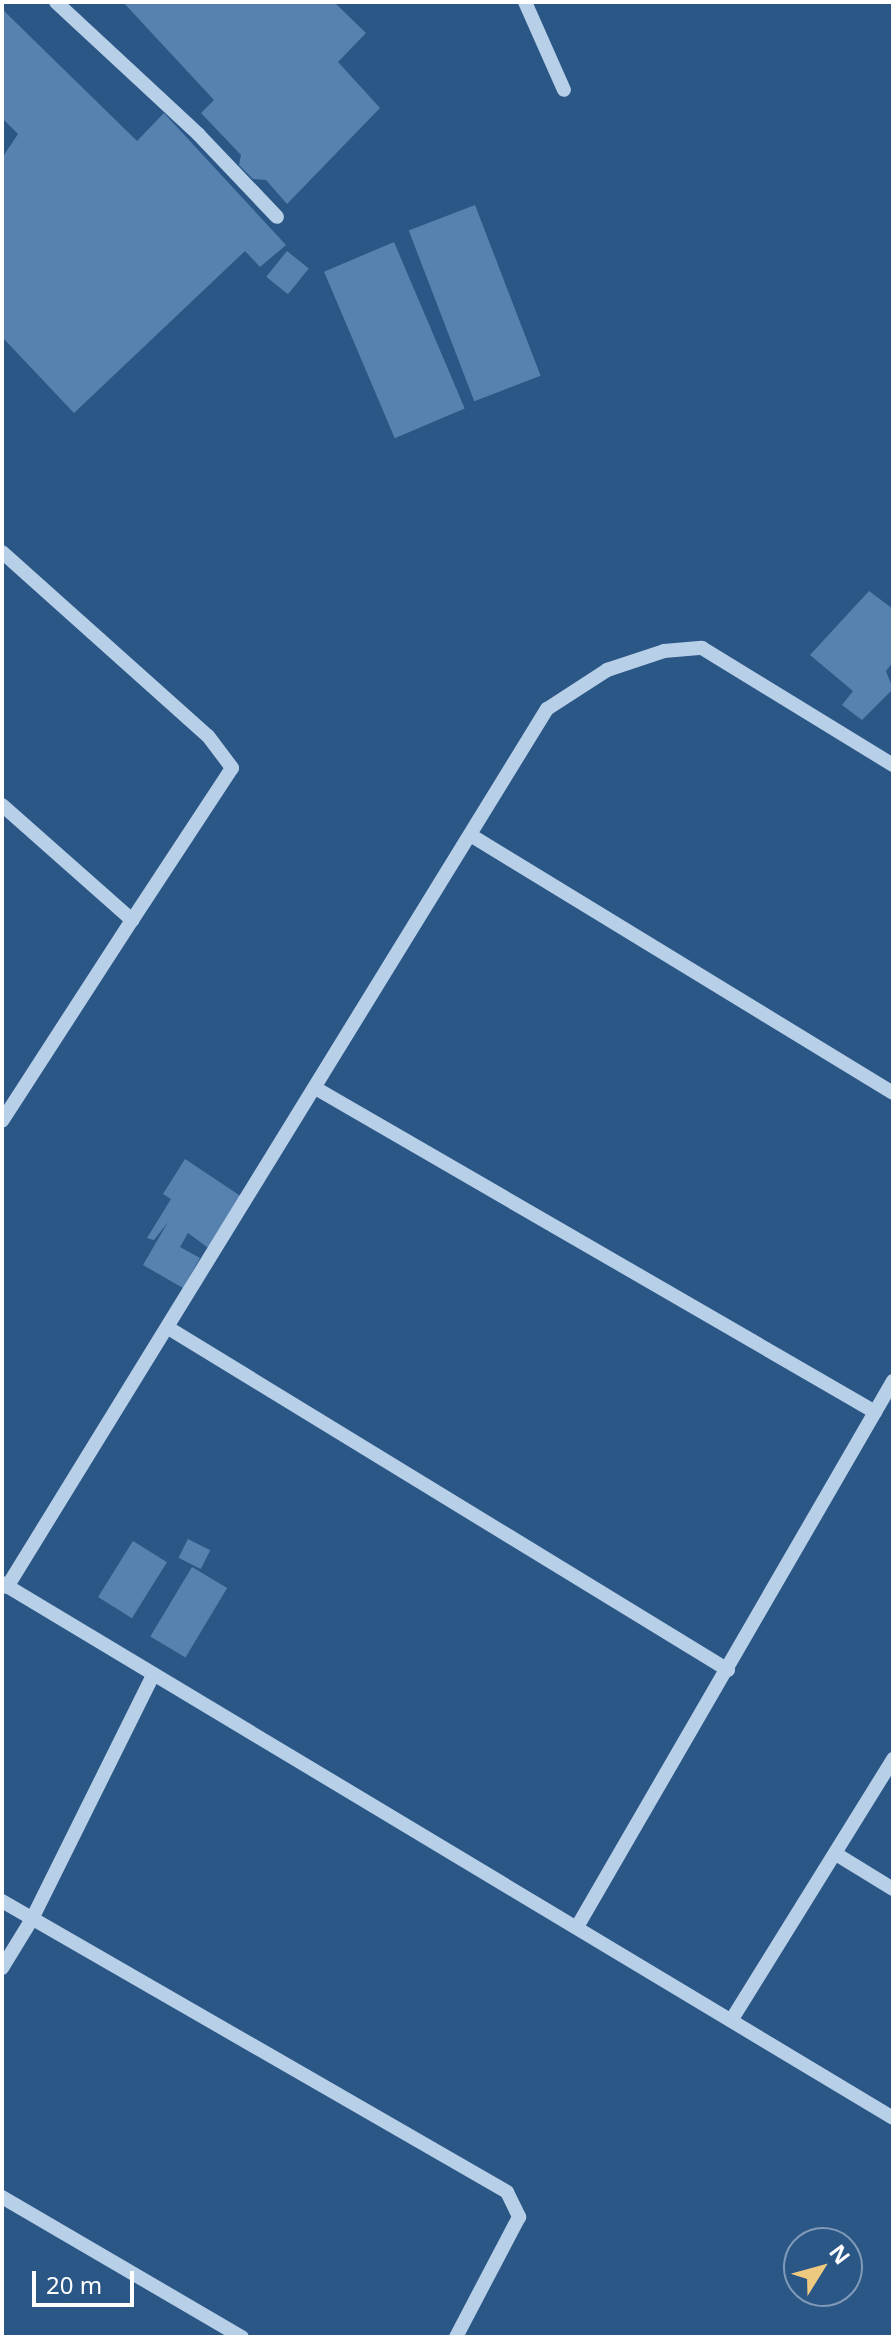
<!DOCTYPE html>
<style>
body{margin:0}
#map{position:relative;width:895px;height:2339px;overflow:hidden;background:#2b5787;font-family:"Noto Sans",sans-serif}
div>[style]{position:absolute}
.building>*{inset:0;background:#5782b0;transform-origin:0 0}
.minor>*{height:14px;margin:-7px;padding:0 7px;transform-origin:7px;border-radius:7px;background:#b8cfe8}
span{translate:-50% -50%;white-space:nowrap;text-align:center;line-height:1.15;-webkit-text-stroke:6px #2b5787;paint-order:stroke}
.frame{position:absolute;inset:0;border:4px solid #fff;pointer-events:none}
.north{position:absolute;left:783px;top:2227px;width:80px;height:80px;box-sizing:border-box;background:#2b5787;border:2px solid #809ab7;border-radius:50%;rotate:53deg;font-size:22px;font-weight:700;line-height:32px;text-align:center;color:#fff}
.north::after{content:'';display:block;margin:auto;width:28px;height:36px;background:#eeca80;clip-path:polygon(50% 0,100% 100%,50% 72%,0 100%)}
.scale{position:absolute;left:32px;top:2271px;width:102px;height:36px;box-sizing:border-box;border:4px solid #fff;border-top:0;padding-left:10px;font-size:24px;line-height:28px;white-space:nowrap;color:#fff;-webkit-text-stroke:6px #2b5787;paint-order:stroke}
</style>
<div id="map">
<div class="building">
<div style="clip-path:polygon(123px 2px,334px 2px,366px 33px,338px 62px,380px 108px,287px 204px,266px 180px,253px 179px,239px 165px,241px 155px,201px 113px,214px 100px)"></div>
<div style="clip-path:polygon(2px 9px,137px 141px,164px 113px,286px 245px,260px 267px,245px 251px,74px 413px,2px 337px,2px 158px,18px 134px,2px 118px)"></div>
<div style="left:475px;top:205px;width:183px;height:71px;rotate:69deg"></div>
<div style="left:394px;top:242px;width:181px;height:76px;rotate:67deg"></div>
<div style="left:287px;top:251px;width:28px;height:33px;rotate:39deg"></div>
<div style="clip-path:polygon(869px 591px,893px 609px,893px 662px,886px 671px,893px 689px,862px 720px,842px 705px,853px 691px,810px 655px)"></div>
<div style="clip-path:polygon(185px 1159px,245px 1199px,211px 1250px,188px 1233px,180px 1247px,200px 1258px,183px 1288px,143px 1265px,168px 1222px,154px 1240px,147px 1238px,171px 1199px,163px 1194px)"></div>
<div style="left:188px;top:1539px;width:25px;height:21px;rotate:27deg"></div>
<div style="left:133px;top:1541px;width:40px;height:66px;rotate:32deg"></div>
<div style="left:192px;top:1567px;width:41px;height:81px;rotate:31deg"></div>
</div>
<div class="minor">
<div style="left:56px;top:2px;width:195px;rotate:42.9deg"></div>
<div style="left:199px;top:135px;width:113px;rotate:46.4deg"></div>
<div style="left:525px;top:2px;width:96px;rotate:66.1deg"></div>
<div style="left:2px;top:552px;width:276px;rotate:41.8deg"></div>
<div style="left:208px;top:736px;width:40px;rotate:53deg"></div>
<div style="left:232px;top:768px;width:182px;rotate:123.3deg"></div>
<div style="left:2px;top:805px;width:174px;rotate:41.5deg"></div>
<div style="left:132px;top:920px;width:239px;rotate:122.9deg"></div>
<div style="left:472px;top:836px;width:493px;rotate:31.4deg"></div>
<div style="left:317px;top:1089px;width:645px;rotate:30.06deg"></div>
<div style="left:170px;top:1329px;width:654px;rotate:31.43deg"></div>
<div style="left:2px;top:1583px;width:1039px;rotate:30.98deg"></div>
<div style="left:7px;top:1587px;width:1031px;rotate:-58.41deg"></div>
<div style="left:547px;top:709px;width:72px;rotate:-33deg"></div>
<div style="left:607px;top:670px;width:60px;rotate:-18.4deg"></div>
<div style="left:664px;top:651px;width:38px;rotate:-5deg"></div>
<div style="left:702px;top:648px;width:224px;rotate:31.5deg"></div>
<div style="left:836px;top:1854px;width:67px;rotate:31.6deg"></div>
<div style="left:2px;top:1901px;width:583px;rotate:29.95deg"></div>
<div style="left:507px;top:2192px;width:28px;rotate:64deg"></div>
<div style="left:519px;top:2217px;width:136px;rotate:117.7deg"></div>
<div style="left:577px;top:1927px;width:631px;rotate:-59.94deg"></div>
<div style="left:2px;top:1968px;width:57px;rotate:-58.5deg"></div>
<div style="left:32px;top:1919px;width:272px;rotate:-63.6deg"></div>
<div style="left:732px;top:2019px;width:306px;rotate:-58.2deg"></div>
<div style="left:2px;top:2197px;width:278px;rotate:30.3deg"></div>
</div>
<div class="frame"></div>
<div class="north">N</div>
<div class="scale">20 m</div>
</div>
